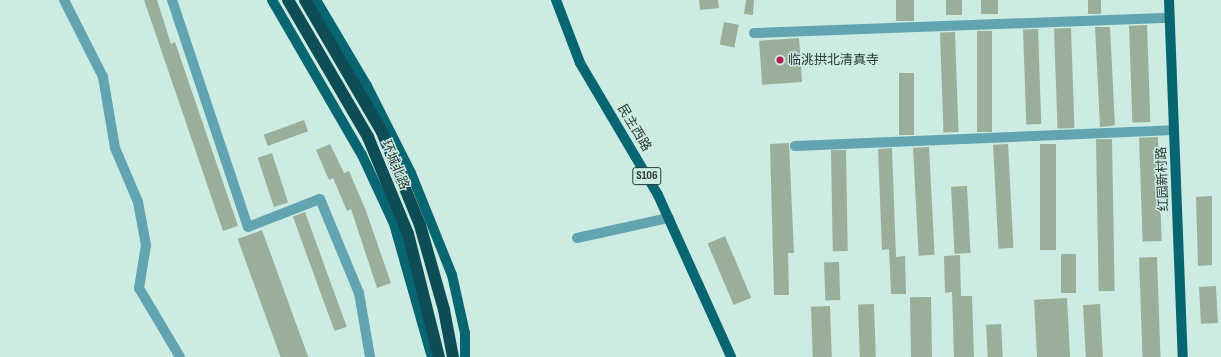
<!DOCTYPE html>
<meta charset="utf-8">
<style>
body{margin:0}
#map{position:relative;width:1221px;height:357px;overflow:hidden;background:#ccece3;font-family:"Sofia Sans Condensed","Noto Sans SC",sans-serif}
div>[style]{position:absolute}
.building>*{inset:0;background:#9bae9a;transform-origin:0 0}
.minor>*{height:10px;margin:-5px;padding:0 5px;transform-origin:5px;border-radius:5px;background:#62a4b0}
.major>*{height:10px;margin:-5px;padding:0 5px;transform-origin:5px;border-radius:5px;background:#086572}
.highway>*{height:12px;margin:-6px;padding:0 6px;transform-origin:6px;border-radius:6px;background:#0e4d56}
.dots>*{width:11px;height:11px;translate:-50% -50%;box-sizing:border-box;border:2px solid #ccece3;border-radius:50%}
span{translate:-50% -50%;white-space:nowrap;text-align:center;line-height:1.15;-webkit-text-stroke:3px #ccece3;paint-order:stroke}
.shield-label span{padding:1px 3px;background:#ccece3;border:1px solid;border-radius:3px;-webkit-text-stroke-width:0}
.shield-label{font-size:12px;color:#2c3835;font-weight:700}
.poi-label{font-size:13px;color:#2c3835}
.left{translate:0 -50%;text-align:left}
.street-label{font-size:13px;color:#2c3835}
</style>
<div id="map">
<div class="building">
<div style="clip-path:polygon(144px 0,157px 0,171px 44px,175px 42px,238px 226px,223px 231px)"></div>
<div style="clip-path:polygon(699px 0,718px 0,719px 8px,700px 10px)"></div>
<div style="clip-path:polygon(746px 0,754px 0,753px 15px,744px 14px)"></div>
<div style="left:896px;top:0;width:18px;height:21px"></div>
<div style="left:946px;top:0;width:16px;height:15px"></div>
<div style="left:981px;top:0;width:17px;height:14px"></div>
<div style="left:1088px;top:0;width:13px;height:14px"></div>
<div style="left:724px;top:22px;width:15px;height:23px;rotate:11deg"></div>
<div style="left:1147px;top:25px;width:97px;height:18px;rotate:88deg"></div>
<div style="clip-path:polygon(1095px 27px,1110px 27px,1115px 125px,1112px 126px,1100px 127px)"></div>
<div style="left:1071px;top:28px;width:100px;height:17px;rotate:88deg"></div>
<div style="left:1038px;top:29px;width:95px;height:15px;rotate:88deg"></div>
<div style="left:977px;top:31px;width:15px;height:101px"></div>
<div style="left:955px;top:32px;width:100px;height:15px;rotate:88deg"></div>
<div style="left:799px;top:38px;width:44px;height:40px;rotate:86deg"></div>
<div style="left:899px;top:73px;width:15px;height:62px"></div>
<div style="left:304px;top:120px;width:12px;height:43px;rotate:70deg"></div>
<div style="left:1158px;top:137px;width:104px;height:19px;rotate:88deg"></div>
<div style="left:1112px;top:139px;width:152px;height:16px;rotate:89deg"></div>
<div style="clip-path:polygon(789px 143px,794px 253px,788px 253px,789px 295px,774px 295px,770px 144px)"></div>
<div style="clip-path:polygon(330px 144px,344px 173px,349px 171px,366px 211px,391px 283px,377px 288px,351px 209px,347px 211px,333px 178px,329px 180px,316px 150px)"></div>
<div style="left:1008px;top:144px;width:104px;height:15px;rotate:87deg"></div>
<div style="left:1040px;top:144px;width:16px;height:106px"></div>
<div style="left:929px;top:147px;width:108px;height:16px;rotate:87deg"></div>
<div style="clip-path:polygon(892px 148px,896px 257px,905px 256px,906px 294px,891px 294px,889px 249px,882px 250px,878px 149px)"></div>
<div style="left:846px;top:150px;width:101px;height:15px;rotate:89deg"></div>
<div style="left:272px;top:153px;width:52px;height:15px;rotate:72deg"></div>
<div style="left:967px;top:186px;width:67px;height:16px;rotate:87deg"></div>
<div style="clip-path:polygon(1212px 196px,1212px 265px,1198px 266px,1196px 197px)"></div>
<div style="left:305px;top:212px;width:122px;height:13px;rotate:70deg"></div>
<div style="left:262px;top:230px;width:135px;height:26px;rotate:70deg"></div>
<div style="left:725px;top:236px;width:67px;height:19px;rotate:67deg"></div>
<div style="left:1061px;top:254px;width:15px;height:39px"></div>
<div style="clip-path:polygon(960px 255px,961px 296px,972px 296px,974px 357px,954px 357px,952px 292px,945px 293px,944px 256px)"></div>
<div style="left:1157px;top:257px;width:100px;height:18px;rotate:88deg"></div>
<div style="left:839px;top:262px;width:38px;height:15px;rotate:88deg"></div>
<div style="left:1216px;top:286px;width:37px;height:17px;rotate:87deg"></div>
<div style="left:931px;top:297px;width:60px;height:21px;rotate:89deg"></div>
<div style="left:1067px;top:298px;width:59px;height:33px;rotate:87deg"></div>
<div style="left:874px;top:304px;width:53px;height:16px;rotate:88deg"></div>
<div style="left:1100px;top:304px;width:53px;height:17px;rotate:87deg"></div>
<div style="left:830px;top:306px;width:51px;height:19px;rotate:88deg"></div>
<div style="left:1001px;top:324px;width:33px;height:15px;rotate:87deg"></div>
</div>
<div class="minor">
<div style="left:64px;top:0;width:86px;rotate:63.1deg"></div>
<div style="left:103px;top:77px;width:72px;rotate:80.4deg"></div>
<div style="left:115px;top:148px;width:59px;rotate:66.9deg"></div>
<div style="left:138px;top:202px;width:44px;rotate:79.5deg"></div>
<div style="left:146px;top:245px;width:44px;rotate:99.2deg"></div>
<div style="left:139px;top:288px;width:80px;rotate:59.3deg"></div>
<div style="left:172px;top:0;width:239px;rotate:71.5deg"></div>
<div style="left:248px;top:227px;width:77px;rotate:-21.3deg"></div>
<div style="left:320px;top:199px;width:102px;rotate:67.5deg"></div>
<div style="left:359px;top:293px;width:65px;rotate:80.2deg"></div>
<div style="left:754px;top:33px;width:416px;rotate:-2.1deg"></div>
<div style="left:795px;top:146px;width:379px;rotate:-2.4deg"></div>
<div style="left:577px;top:238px;width:94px;rotate:-12.3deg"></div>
</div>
<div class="major">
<div style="left:272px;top:0;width:179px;rotate:59.9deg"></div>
<div style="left:362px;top:155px;width:76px;rotate:65.1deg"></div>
<div style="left:394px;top:224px;width:138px;rotate:74.1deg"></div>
<div style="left:316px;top:0;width:100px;rotate:59.3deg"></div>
<div style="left:367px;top:86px;width:97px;rotate:63.2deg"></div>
<div style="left:411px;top:173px;width:110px;rotate:68.1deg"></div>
<div style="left:452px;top:275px;width:59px;rotate:77.4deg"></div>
<div style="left:465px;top:333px;width:24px;rotate:90deg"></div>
<div style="left:556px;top:0;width:67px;rotate:69.1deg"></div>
<div style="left:580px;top:63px;width:153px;rotate:59.4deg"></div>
<div style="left:658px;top:195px;width:178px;rotate:65.7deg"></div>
<div style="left:1169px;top:0;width:357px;rotate:87.8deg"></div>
</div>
<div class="highway">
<div style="left:288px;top:0;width:159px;rotate:59.7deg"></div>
<div style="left:368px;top:137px;width:105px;rotate:67.6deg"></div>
<div style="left:408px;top:234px;width:127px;rotate:75.9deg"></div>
<div style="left:305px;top:0;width:153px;rotate:59.7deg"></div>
<div style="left:382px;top:132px;width:100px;rotate:67.8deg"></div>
<div style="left:420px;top:225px;width:88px;rotate:74.2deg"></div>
<div style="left:444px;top:310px;width:48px;rotate:79.2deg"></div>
</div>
<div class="dots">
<div style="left:780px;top:60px;background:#b01f4e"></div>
</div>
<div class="shield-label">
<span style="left:647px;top:176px">S106</span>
</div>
<div class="poi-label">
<span class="left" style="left:788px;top:60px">临洮拱北清真寺</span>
</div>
<div class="street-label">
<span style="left:634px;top:128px;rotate:59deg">民主西路</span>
<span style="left:395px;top:165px;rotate:68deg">环城北路</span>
<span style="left:1163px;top:179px;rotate:-92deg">红园新村路</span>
</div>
</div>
